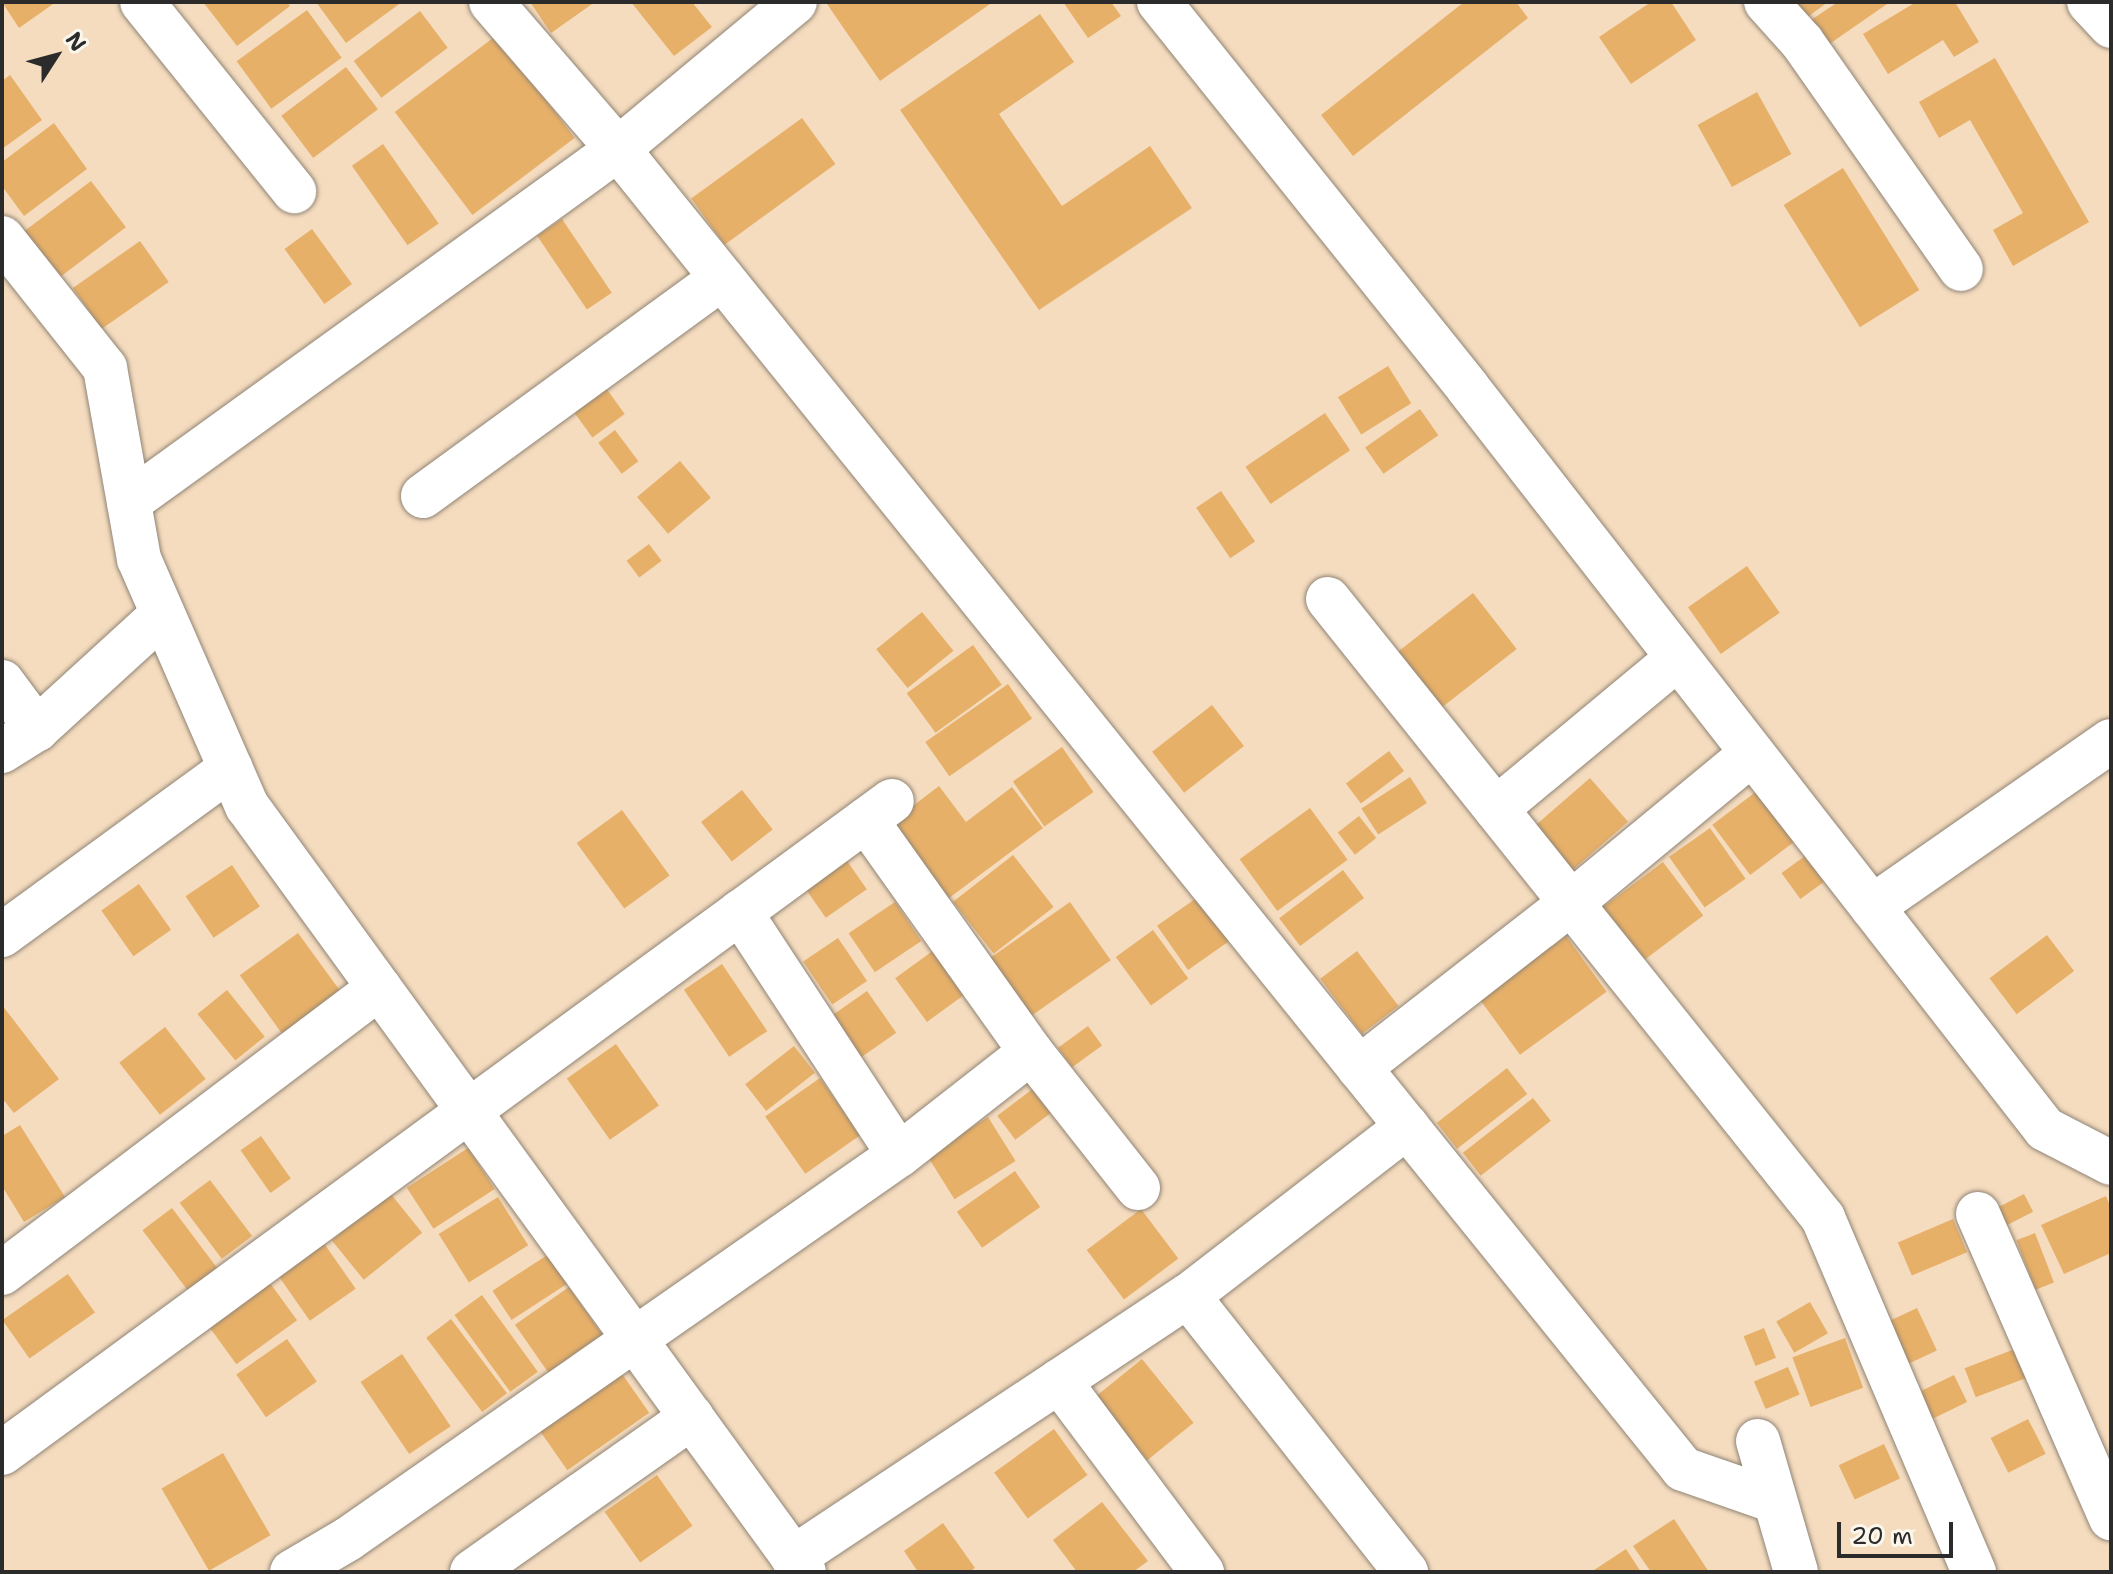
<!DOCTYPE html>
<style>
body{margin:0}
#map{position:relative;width:2113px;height:1574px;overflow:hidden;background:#f5dcbf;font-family:"Shantell Sans",sans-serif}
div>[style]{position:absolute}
.building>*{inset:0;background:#e7b069;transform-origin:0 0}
.roads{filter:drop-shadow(0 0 2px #908475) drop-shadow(0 0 2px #908475)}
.street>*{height:44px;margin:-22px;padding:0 22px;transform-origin:22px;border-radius:22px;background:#fff}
span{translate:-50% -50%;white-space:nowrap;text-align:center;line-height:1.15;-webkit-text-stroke:6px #fbf7ec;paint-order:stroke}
.frame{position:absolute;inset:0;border:4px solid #2b2b2b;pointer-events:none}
.north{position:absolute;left:16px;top:16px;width:80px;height:80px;-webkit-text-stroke:6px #fbf7ec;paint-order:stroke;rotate:54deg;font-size:22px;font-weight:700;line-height:32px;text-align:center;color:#2b2b2b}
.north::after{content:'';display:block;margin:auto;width:28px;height:36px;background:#2b2b2b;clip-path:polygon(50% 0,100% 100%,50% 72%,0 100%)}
.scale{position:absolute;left:1837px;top:1522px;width:116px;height:36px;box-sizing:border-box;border:4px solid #2b2b2b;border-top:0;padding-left:10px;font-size:24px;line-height:28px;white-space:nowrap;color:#2b2b2b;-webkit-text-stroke:6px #fbf7ec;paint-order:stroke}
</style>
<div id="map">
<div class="building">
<div style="clip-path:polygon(2px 2px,56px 2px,19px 28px)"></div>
<div style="clip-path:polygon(203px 2px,287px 2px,290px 6px,237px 46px)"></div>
<div style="clip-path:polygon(316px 2px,402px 2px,346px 43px)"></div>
<div style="clip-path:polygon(530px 2px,595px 2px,551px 33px)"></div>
<div style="clip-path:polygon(631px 2px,692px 2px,712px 27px,674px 56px)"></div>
<div style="clip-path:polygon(830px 2px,993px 2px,880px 81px,827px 4px)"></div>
<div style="clip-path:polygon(1063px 2px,1111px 2px,1121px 16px,1088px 38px)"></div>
<div style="clip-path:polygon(1464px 2px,1516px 2px,1528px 18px,1353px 156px,1321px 115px)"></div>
<div style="clip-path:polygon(1651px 2px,1671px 2px,1696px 40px,1631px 84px,1599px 37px)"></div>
<div style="clip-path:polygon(1774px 2px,1828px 2px,1787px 32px)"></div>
<div style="clip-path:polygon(1838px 2px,1890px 2px,1825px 47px,1808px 22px)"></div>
<div style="clip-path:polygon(1916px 2px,1955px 2px,1979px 42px,1954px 57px,1943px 40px,1888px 74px,1863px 34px)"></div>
<div style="left:307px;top:10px;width:59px;height:87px;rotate:54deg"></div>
<div style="left:420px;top:11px;width:46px;height:83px;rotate:53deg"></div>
<div style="clip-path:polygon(1040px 14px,1074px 62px,999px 114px,1062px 206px,1150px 146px,1192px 208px,1039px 310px,900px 110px)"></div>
<div style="left:497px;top:35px;width:129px;height:128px;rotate:53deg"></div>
<div style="clip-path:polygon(1995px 58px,2089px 222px,2013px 266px,1993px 230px,2023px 213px,1970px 120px,1939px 138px,1919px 102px)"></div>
<div style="left:346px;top:67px;width:53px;height:81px;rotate:53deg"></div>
<div style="clip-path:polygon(10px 75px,42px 120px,2px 149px,2px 81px)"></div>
<div style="left:1757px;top:92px;width:71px;height:68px;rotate:61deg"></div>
<div style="left:802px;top:118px;width:57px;height:137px;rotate:54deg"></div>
<div style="clip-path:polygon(54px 123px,87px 169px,24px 216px,2px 186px,2px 162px)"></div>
<div style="left:383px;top:144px;width:97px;height:38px;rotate:55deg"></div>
<div style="left:1843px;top:168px;width:144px;height:70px;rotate:58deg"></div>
<div style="left:91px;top:181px;width:58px;height:87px;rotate:53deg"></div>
<div style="left:562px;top:219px;width:89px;height:30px;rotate:56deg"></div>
<div style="left:312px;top:229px;width:68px;height:34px;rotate:54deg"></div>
<div style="left:140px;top:241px;width:50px;height:82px;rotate:55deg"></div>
<div style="left:1388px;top:366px;width:44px;height:59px;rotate:58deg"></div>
<div style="left:603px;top:384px;width:37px;height:40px;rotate:54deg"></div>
<div style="left:1420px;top:409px;width:32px;height:67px;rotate:55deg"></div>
<div style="left:1325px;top:413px;width:45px;height:96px;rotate:56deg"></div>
<div style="left:615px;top:430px;width:39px;height:21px;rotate:53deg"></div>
<div style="left:680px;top:461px;width:48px;height:56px;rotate:50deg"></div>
<div style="left:1221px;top:491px;width:61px;height:30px;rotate:56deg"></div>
<div style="left:649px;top:544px;width:21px;height:28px;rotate:53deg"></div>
<div style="left:1747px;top:566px;width:57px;height:72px;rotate:55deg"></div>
<div style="left:1473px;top:593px;width:71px;height:103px;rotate:52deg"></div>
<div style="left:922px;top:612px;width:50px;height:59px;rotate:51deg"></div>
<div style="left:973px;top:645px;width:49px;height:82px;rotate:54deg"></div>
<div style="left:1008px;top:684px;width:42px;height:101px;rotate:55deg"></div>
<div style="left:1212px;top:705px;width:52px;height:76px;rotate:52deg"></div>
<div style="left:1062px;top:747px;width:55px;height:60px;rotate:55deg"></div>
<div style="left:1389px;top:751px;width:25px;height:54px;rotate:53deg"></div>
<div style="left:1410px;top:777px;width:31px;height:58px;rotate:57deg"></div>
<div style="left:1590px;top:778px;width:58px;height:82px;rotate:49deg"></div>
<div style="clip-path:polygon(939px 786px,966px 822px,1012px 787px,1043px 828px,945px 901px,888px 825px)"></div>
<div style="left:742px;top:790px;width:50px;height:52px;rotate:52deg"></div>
<div style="left:1757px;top:791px;width:63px;height:56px;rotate:53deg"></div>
<div style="left:1310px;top:808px;width:64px;height:87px;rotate:54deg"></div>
<div style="left:622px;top:810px;width:81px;height:56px;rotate:54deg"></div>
<div style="left:1359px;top:816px;width:28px;height:27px;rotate:52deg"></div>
<div style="left:1710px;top:828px;width:62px;height:50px;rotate:55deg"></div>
<div style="left:1013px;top:855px;width:66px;height:76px;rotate:52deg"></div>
<div style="left:1805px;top:856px;width:32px;height:29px;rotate:54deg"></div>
<div style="left:845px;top:858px;width:38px;height:50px;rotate:55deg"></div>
<div style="left:1663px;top:862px;width:67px;height:91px;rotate:53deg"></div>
<div style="left:232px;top:865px;width:50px;height:56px;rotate:56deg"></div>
<div style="left:1343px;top:870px;width:35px;height:80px;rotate:53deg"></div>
<div style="left:139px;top:884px;width:56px;height:46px;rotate:55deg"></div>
<div style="left:1198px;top:897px;width:54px;height:50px;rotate:55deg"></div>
<div style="left:895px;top:902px;width:47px;height:56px;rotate:56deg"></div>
<div style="left:1070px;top:902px;width:71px;height:103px;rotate:55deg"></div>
<div style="left:1153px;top:930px;width:60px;height:46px;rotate:54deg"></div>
<div style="left:298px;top:933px;width:73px;height:72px;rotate:54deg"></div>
<div style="left:2047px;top:935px;width:45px;height:72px;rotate:53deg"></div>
<div style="left:1566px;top:936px;width:69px;height:107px;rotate:54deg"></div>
<div style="left:838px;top:938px;width:52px;height:42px;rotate:56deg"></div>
<div style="left:934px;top:950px;width:54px;height:48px;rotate:54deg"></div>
<div style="left:1357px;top:951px;width:69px;height:46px;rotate:53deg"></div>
<div style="left:722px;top:964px;width:81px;height:46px;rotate:56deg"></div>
<div style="left:227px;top:990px;width:60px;height:38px;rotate:51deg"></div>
<div style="left:867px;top:991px;width:51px;height:58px;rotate:55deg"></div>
<div style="clip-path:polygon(2px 1005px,59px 1079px,14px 1113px,2px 1098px)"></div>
<div style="left:1088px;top:1026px;width:24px;height:37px;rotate:54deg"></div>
<div style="left:165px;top:1027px;width:66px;height:58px;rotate:52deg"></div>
<div style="left:616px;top:1044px;width:75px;height:60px;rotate:55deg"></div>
<div style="left:794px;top:1046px;width:34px;height:62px;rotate:52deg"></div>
<div style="left:1507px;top:1068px;width:33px;height:89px;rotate:52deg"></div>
<div style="left:820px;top:1078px;width:70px;height:67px;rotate:55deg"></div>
<div style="left:1034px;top:1088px;width:30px;height:46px;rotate:53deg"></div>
<div style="left:1533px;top:1098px;width:29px;height:89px;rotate:52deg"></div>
<div style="left:988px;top:1117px;width:52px;height:72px;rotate:58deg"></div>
<div style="clip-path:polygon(20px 1125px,65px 1197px,24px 1222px,2px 1186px,2px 1136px)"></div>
<div style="left:261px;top:1136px;width:52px;height:25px;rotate:55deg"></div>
<div style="left:468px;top:1148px;width:49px;height:73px;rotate:57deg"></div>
<div style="left:1015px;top:1171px;width:44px;height:71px;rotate:55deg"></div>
<div style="left:210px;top:1180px;width:70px;height:38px;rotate:53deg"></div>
<div style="left:390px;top:1193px;width:51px;height:75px;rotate:51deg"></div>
<div style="left:2024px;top:1194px;width:20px;height:40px;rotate:63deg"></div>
<div style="clip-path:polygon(2106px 1196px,2111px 1208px,2111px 1253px,2064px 1274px,2041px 1225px)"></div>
<div style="left:498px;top:1197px;width:57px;height:70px;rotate:58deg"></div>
<div style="left:172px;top:1208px;width:75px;height:37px;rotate:53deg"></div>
<div style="left:1141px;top:1209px;width:62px;height:68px;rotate:53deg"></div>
<div style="left:1953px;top:1219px;width:36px;height:60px;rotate:67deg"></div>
<div style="left:2035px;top:1233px;width:53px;height:20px;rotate:69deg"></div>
<div style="left:323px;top:1242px;width:57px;height:56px;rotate:55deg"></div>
<div style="left:552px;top:1252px;width:35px;height:71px;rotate:57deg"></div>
<div style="left:68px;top:1274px;width:47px;height:80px;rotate:55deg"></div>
<div style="left:270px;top:1283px;width:46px;height:75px;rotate:54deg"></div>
<div style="left:569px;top:1287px;width:63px;height:66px;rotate:55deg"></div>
<div style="left:482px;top:1295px;width:95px;height:34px;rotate:54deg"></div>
<div style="left:1810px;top:1302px;width:36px;height:39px;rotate:60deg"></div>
<div style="left:1917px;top:1308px;width:47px;height:39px;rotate:65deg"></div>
<div style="left:451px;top:1319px;width:93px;height:31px;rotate:53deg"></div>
<div style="left:1764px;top:1328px;width:32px;height:22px;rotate:68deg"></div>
<div style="left:1845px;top:1338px;width:53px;height:56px;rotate:70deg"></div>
<div style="left:287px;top:1339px;width:52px;height:62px;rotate:55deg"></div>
<div style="left:2015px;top:1349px;width:31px;height:54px;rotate:69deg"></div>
<div style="left:402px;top:1354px;width:87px;height:50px;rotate:56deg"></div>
<div style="left:1142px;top:1359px;width:82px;height:60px;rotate:51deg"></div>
<div style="left:1788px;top:1367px;width:30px;height:37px;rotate:67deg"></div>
<div style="left:620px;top:1371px;width:51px;height:100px;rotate:55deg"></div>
<div style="left:1954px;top:1375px;width:30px;height:43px;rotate:64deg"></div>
<div style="left:2028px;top:1419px;width:39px;height:42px;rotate:63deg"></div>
<div style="left:1054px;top:1429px;width:57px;height:74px;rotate:54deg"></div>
<div style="left:1884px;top:1444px;width:38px;height:50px;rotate:65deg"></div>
<div style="left:223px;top:1453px;width:95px;height:71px;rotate:60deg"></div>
<div style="left:657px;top:1475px;width:62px;height:64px;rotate:55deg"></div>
<div style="clip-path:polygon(1102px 1502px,1148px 1561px,1133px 1572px,1077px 1572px,1053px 1540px)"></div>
<div style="clip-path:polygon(1674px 1519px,1709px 1572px,1651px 1572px,1633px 1546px)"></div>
<div style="clip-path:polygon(943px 1523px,975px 1568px,969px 1572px,918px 1572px,904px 1551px)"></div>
<div style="clip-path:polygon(1626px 1549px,1641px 1572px,1591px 1572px)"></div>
</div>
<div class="roads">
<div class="street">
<div style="left:142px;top:2px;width:243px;rotate:51.2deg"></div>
<div style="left:491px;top:2px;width:194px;rotate:49.2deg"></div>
<div style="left:618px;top:149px;width:1696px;rotate:51.1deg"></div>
<div style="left:1683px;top:1469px;width:97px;rotate:19.2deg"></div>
<div style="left:1159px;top:2px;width:494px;rotate:51.3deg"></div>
<div style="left:1468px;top:388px;width:939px;rotate:52.09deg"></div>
<div style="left:2045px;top:1129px;width:74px;rotate:27.3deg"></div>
<div style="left:1766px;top:2px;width:54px;rotate:48deg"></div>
<div style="left:1802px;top:42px;width:277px;rotate:55deg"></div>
<div style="left:2089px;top:2px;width:33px;rotate:47deg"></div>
<div style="left:2px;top:238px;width:166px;rotate:51.6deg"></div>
<div style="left:105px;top:368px;width:194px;rotate:79.9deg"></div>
<div style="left:139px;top:559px;width:270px;rotate:66.4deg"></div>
<div style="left:247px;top:806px;width:947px;rotate:53.98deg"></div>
<div style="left:423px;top:496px;width:370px;rotate:-36.1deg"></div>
<div style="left:129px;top:502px;width:603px;rotate:-35.82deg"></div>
<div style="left:618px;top:149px;width:230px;rotate:-39.7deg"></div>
<div style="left:1328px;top:599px;width:793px;rotate:51.35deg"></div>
<div style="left:1823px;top:1218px;width:385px;rotate:66.9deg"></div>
<div style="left:2px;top:682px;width:59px;rotate:53.3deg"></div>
<div style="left:2px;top:751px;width:41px;rotate:-32.2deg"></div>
<div style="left:37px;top:729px;width:169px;rotate:-42.4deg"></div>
<div style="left:1496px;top:809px;width:236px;rotate:-39.7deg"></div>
<div style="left:866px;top:820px;width:285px;rotate:54.6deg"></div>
<div style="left:1031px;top:1052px;width:173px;rotate:51.8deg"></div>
<div style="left:1872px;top:907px;width:291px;rotate:-34.8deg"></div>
<div style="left:740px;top:912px;width:290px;rotate:56.8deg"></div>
<div style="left:2px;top:935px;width:283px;rotate:-36.1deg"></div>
<div style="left:1359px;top:1068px;width:269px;rotate:-37.9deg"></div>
<div style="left:1571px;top:903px;width:235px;rotate:-39.6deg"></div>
<div style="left:1978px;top:1214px;width:332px;rotate:66.4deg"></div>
<div style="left:2px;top:1273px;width:473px;rotate:-37.1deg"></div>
<div style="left:1188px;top:1296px;width:277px;rotate:-37.7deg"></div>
<div style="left:1059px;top:1381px;width:239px;rotate:53.2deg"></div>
<div style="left:1758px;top:1441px;width:136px;rotate:73.8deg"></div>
<div style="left:2px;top:1453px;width:1103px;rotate:-36.23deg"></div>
<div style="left:793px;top:1558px;width:474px;rotate:-33.6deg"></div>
<div style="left:1188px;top:1296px;width:352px;rotate:51.7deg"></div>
<div style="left:292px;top:1572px;width:65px;rotate:-30.5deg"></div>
<div style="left:348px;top:1539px;width:672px;rotate:-34.87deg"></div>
<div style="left:899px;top:1155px;width:167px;rotate:-38deg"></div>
<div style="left:472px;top:1572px;width:269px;rotate:-35.2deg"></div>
</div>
</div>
<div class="frame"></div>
<div class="north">N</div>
<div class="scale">20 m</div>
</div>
